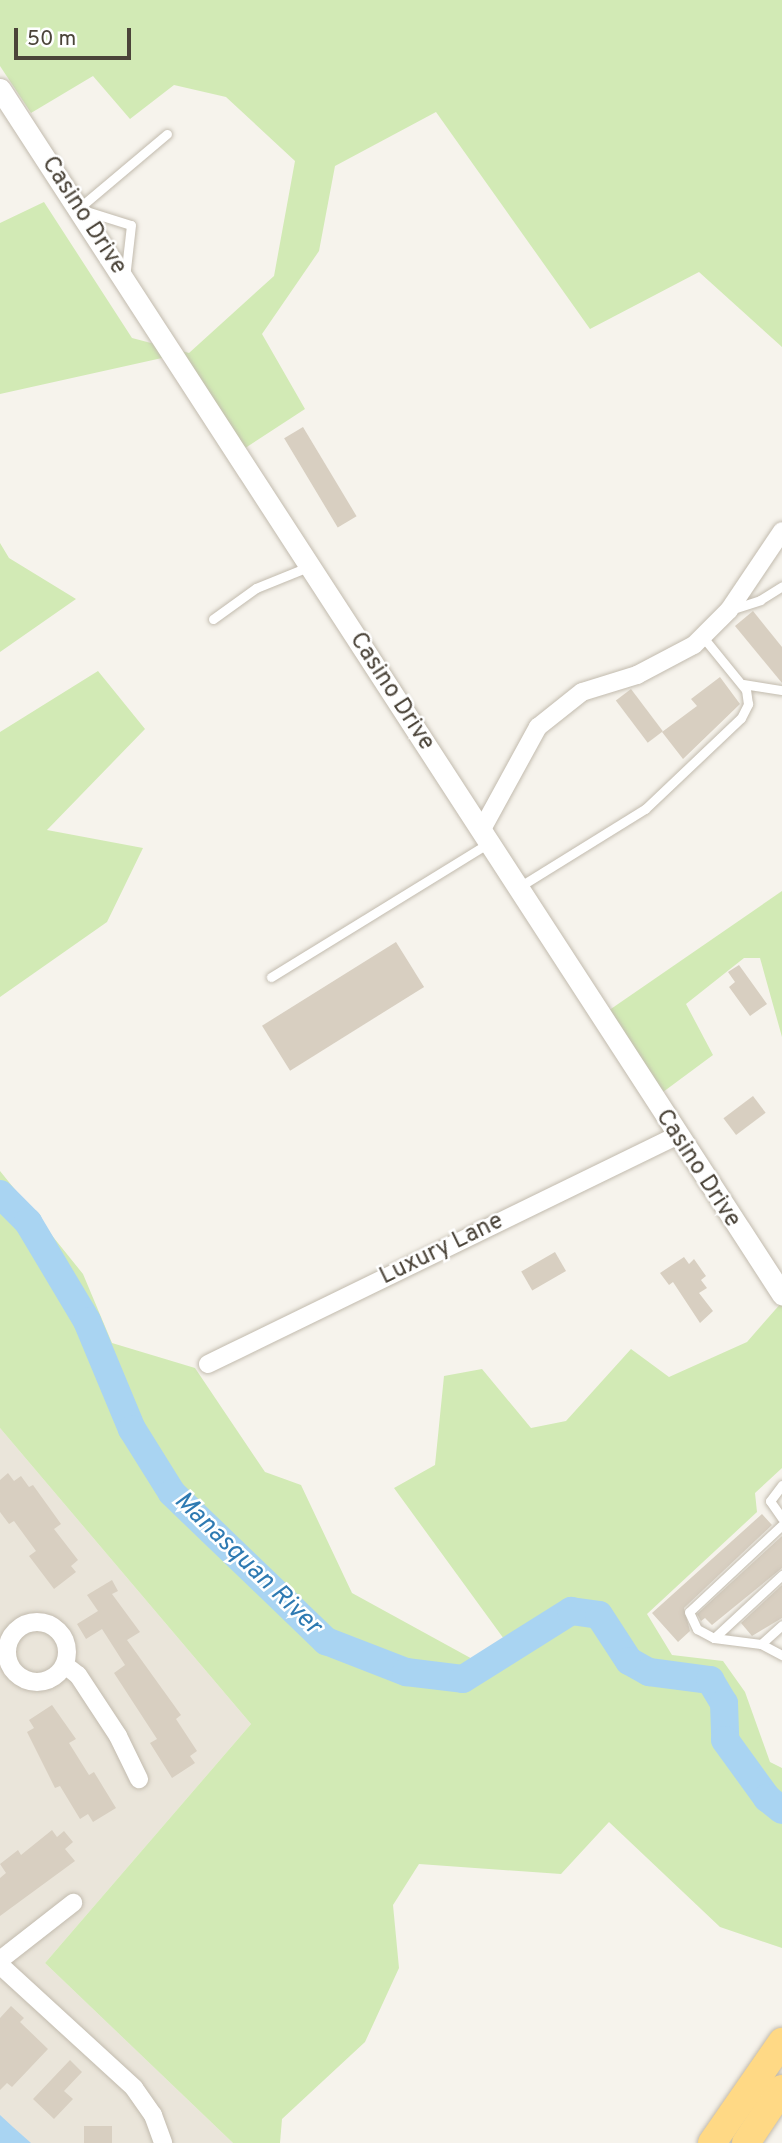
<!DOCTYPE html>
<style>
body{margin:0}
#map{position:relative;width:782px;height:2143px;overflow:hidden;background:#f6f3ec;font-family:Overpass,sans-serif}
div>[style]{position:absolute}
.residential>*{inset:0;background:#eae5da}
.green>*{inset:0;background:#d2eab5}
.water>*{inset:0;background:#a9d4f2}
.river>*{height:28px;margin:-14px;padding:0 14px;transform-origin:14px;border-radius:14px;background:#a9d4f2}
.building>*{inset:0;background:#d8cfc1;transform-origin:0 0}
.roads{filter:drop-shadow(0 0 2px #c2bbae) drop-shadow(0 0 2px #c2bbae)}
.service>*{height:9px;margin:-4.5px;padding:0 4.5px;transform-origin:4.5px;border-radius:4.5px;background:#fff}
.minor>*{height:18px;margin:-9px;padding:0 9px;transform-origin:9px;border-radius:9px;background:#fff}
.minor>.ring{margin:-9px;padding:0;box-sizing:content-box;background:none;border:18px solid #fff;border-radius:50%}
.tertiary>*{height:21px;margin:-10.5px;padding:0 10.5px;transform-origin:10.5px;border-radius:10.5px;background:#fff}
.trunk>*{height:28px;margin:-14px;padding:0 14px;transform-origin:14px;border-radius:14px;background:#ffd985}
span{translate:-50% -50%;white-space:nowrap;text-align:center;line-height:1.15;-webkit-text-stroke:5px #fff;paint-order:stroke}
.street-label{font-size:24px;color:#4b4439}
.water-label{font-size:26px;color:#2e7ab2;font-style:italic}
.scale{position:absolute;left:14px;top:28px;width:117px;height:32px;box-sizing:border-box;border:4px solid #4b4439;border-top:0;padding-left:9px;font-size:21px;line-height:24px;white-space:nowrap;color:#4b4439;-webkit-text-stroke:5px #fff;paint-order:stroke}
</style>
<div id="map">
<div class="residential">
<div style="clip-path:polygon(0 1428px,251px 1724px,45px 1963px,233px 2143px,0 2143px)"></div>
</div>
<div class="green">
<div style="clip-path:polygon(0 0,782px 0,782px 347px,699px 272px,590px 329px,436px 112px,335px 166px,319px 251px,262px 334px,305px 409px,236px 454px,171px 356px,0 394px,0 223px,44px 202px,132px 338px,189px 353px,274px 276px,295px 161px,226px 97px,174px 85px,130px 119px,93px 76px,31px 113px,0 66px)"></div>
<div style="clip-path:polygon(0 543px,9px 558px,76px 599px,0 652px)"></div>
<div style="clip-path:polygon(98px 671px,145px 729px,47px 830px,143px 848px,107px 922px,0 997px,0 732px)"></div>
<div style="clip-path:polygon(782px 891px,782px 1037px,760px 958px,744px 958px,686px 1004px,713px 1055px,659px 1095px,605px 1013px)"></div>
<div style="clip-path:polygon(0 1171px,83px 1274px,112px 1343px,195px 1368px,265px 1472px,301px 1485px,352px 1593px,476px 1661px,515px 1654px,394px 1488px,435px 1465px,444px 1376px,482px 1369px,531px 1428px,566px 1421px,631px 1349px,669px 1377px,747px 1342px,782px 1302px,782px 1468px,755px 1493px,757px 1512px,647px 1614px,672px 1655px,723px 1661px,745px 1692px,770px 1762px,782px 1768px,782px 1948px,720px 1927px,609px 1822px,561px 1874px,419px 1864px,393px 1905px,399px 1968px,365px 2042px,282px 2119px,280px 2143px,233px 2143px,45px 1963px,251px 1724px,0 1428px)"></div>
</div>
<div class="water">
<div style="clip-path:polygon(0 2115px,13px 2127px,31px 2143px,0 2143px)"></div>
</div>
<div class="river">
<div style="left:0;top:1194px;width:40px;rotate:45deg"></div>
<div style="left:28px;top:1222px;width:115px;rotate:59.2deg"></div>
<div style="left:87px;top:1321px;width:117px;rotate:67.4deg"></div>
<div style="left:132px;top:1429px;width:75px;rotate:58deg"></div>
<div style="left:172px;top:1493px;width:214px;rotate:43.9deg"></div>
<div style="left:326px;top:1641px;width:86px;rotate:21.2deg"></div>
<div style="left:406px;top:1672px;width:57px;rotate:7deg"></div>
<div style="left:463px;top:1679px;width:128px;rotate:-32.2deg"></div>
<div style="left:571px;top:1611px;width:28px;rotate:8deg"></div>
<div style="left:599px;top:1615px;width:55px;rotate:56.9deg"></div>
<div style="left:629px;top:1661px;width:23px;rotate:29deg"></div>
<div style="left:649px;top:1672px;width:62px;rotate:7.5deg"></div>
<div style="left:710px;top:1680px;width:27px;rotate:59deg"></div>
<div style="left:724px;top:1703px;width:37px;rotate:88deg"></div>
<div style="left:725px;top:1740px;width:72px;rotate:54.1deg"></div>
<div style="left:767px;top:1798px;width:19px;rotate:39deg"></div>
</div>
<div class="building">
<div style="left:303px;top:427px;width:104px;height:22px;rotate:59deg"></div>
<div style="clip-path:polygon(753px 611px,782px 647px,782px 683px,735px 626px)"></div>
<div style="clip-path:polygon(720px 677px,740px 704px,683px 759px,662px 732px,697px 706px,691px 699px)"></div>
<div style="left:631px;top:689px;width:53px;height:19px;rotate:53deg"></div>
<div style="left:396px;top:942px;width:53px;height:158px;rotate:58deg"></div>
<div style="clip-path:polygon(739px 965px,767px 1004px,750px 1016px,729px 987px,735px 982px,728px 972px)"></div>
<div style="left:753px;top:1096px;width:21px;height:37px;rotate:53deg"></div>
<div style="left:555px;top:1252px;width:22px;height:39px;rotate:60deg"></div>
<div style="clip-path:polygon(684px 1257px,689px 1264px,694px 1259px,706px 1276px,701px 1280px,707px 1288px,699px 1293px,713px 1311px,700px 1323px,673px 1282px,669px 1285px,660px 1273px)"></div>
<div style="clip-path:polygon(8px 1473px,14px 1481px,21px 1476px,29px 1487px,33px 1485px,61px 1524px,54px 1529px,78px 1560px,71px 1566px,76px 1572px,54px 1589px,29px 1556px,36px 1551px,14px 1521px,9px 1524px,0 1512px,0 1480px)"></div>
<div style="clip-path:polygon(762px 1514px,772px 1525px,684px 1608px,690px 1631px,678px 1642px,652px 1613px)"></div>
<div style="clip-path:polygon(782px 1536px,782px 1568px,712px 1625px,705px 1618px,701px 1621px,697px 1614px)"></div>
<div style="clip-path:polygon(112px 1580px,118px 1591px,112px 1594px,140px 1632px,127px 1640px,181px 1715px,176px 1719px,197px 1751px,190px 1756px,195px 1763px,172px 1778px,150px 1743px,157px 1739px,114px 1673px,125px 1665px,102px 1629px,86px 1639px,77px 1624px,98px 1611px,87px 1595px)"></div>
<div style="clip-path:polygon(782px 1585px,782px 1618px,752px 1636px,741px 1623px)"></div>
<div style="clip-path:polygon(52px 1705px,76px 1739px,69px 1743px,89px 1775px,94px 1772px,116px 1808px,93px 1822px,88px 1814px,80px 1819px,60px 1786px,55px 1788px,27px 1732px,34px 1728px,29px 1720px)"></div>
<div style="clip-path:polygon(52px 1830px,57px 1837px,64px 1831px,73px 1842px,65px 1849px,75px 1861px,0 1916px,0 1878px,6px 1873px,0 1864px,18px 1850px,21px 1855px)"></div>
<div style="clip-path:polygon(11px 2006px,24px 2018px,20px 2022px,48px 2049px,12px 2087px,7px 2083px,0 2090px,0 2018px)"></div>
<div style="clip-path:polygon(70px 2060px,82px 2072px,64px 2091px,73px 2099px,54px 2119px,33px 2099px)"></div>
<div style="left:112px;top:2126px;width:17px;height:28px;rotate:90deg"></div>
</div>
<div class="roads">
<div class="service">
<div style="left:79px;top:208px;width:115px;rotate:-40.1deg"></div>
<div style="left:83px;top:210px;width:50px;rotate:17.4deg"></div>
<div style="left:131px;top:225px;width:53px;rotate:96.5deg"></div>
<div style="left:730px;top:610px;width:32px;rotate:-18deg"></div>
<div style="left:760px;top:600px;width:26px;rotate:-32deg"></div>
<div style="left:213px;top:619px;width:53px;rotate:-35.8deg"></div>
<div style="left:256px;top:588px;width:56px;rotate:-22deg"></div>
<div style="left:743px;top:684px;width:39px;rotate:9deg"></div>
<div style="left:519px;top:887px;width:148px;rotate:-31.8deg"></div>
<div style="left:645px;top:809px;width:132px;rotate:-43.5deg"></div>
<div style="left:741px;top:718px;width:16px;rotate:-63deg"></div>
<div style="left:748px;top:704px;width:14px;rotate:-98deg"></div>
<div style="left:746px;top:690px;width:68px;rotate:-129.1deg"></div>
<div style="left:271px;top:977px;width:256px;rotate:-31.6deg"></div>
<div style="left:782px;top:1485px;width:20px;rotate:127deg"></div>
<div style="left:770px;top:1501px;width:21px;rotate:55deg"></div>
<div style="left:782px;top:1525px;width:127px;rotate:136.9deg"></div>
<div style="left:689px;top:1612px;width:19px;rotate:65deg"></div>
<div style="left:697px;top:1629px;width:19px;rotate:28deg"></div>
<div style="left:714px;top:1638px;width:47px;rotate:7.3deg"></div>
<div style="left:761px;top:1644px;width:24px;rotate:28deg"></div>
<div style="left:714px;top:1638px;width:93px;rotate:-42.8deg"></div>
<div style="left:761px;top:1644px;width:28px;rotate:-42deg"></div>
</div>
<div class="minor">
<div style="left:481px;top:831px;width:119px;rotate:-61.3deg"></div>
<div style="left:538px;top:727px;width:56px;rotate:-38.5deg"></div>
<div style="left:582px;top:692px;width:58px;rotate:-17.2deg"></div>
<div style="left:637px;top:675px;width:64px;rotate:-27.8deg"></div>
<div style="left:694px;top:645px;width:49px;rotate:-45deg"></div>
<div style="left:729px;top:610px;width:95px;rotate:-56.1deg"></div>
<div style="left:208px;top:1364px;width:521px;rotate:-25.97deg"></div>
<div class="ring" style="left:7px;top:1622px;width:42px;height:42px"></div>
<div style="left:65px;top:1665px;width:16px;rotate:38deg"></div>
<div style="left:78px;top:1675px;width:73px;rotate:56.7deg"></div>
<div style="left:118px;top:1736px;width:48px;rotate:64deg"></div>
<div style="left:0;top:1960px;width:93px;rotate:-38deg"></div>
<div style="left:0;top:1965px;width:182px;rotate:42.5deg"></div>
<div style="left:134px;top:2088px;width:33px;rotate:55deg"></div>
<div style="left:153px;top:2115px;width:30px;rotate:70deg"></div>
</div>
<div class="tertiary">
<div style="left:0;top:89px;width:1437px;rotate:57.02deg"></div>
</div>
<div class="trunk">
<div style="left:712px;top:2143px;width:123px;rotate:-55.3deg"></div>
<div style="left:746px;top:2143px;width:65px;rotate:-56.3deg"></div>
</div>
</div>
<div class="street-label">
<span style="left:83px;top:216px;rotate:57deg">Casino Drive</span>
<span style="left:391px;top:692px;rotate:57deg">Casino Drive</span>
<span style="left:697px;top:1169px;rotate:57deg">Casino Drive</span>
<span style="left:442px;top:1250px;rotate:-26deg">Luxury Lane</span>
</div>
<div class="water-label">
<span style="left:247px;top:1564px;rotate:44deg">Manasquan River</span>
</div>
<div class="scale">50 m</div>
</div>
